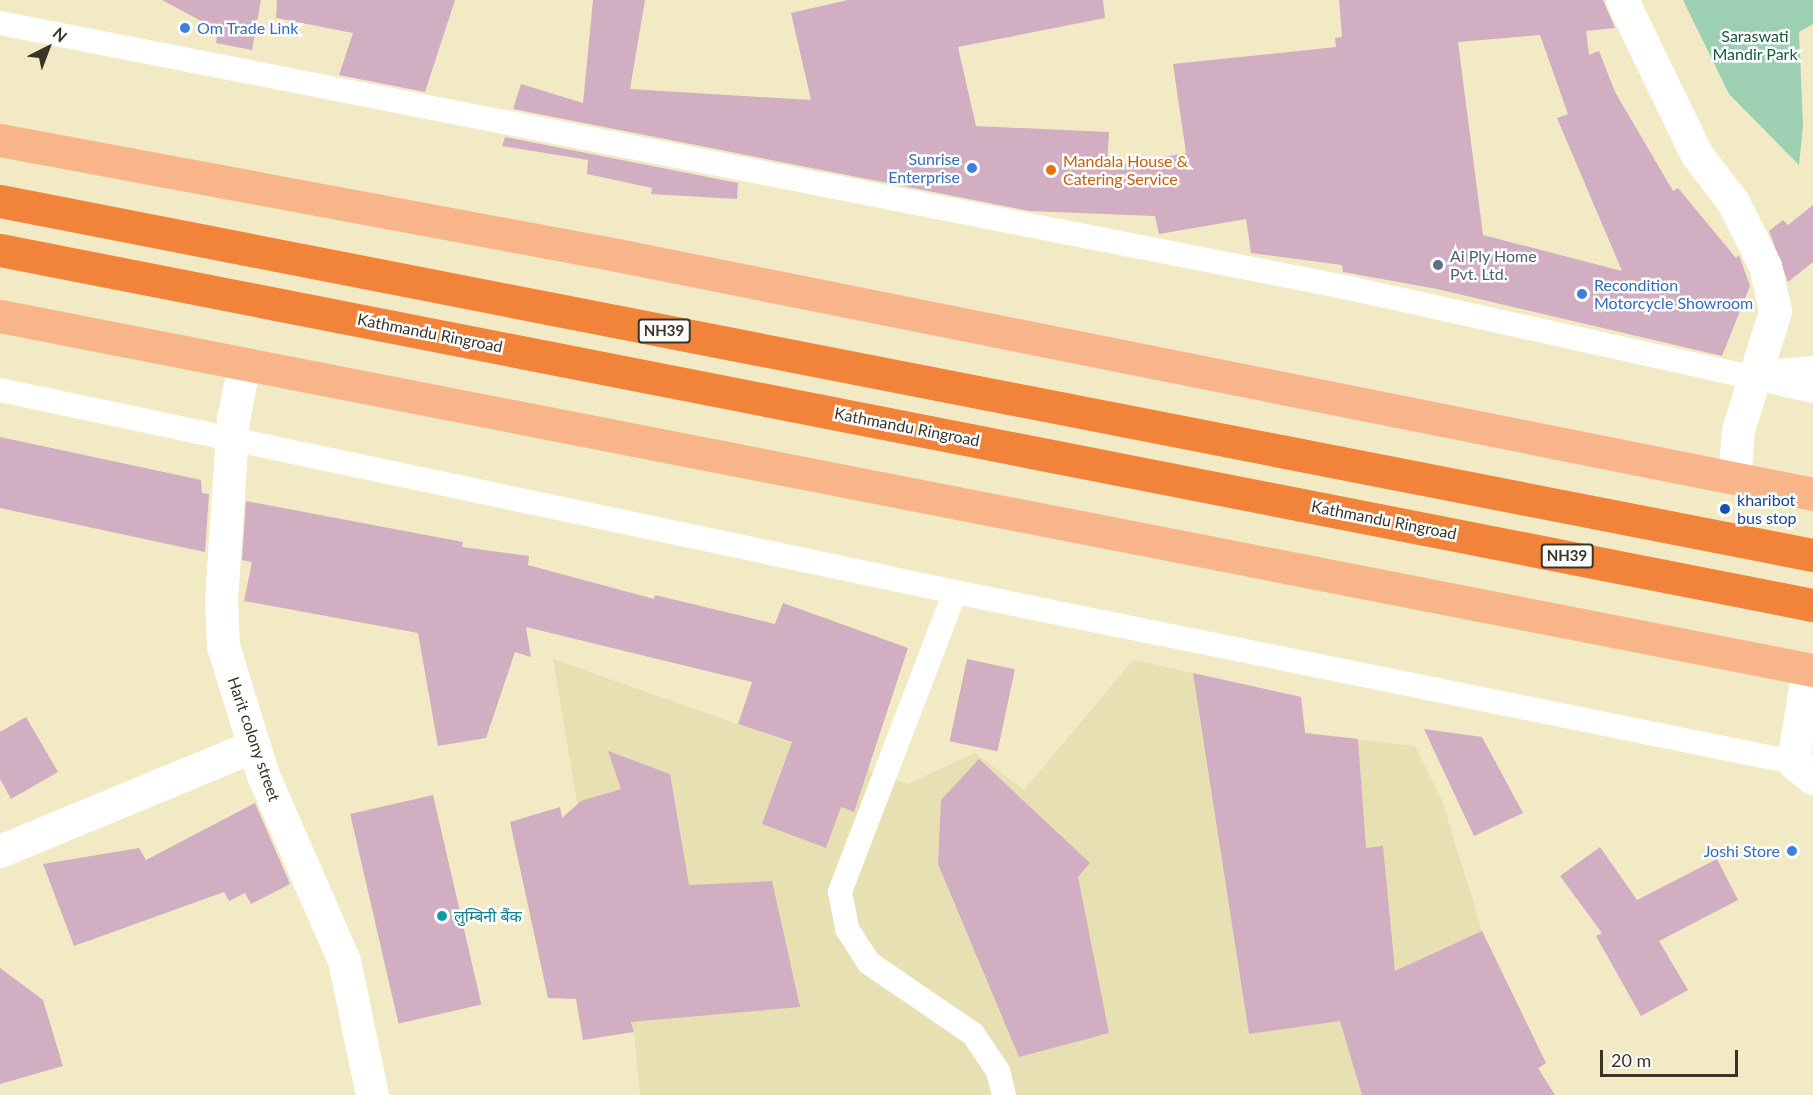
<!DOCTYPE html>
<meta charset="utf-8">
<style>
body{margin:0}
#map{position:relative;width:1813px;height:1095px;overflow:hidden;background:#f1eac5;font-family:Lato,"Noto Sans Devanagari",sans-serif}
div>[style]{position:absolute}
.built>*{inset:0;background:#e7e0b3}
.green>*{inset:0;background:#9dcfb3}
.building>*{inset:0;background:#d2aec2;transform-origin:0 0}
.lane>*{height:24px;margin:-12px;padding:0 12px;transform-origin:12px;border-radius:12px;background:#fff}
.street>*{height:33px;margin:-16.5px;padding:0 16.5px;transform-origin:16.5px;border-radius:16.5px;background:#fff}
.primary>*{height:33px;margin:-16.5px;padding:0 16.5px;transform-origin:16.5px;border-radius:16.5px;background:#f7b589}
.highway>*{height:33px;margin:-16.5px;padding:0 16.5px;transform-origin:16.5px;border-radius:16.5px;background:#f1843a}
.dots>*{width:16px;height:16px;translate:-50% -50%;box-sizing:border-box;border:3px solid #fff;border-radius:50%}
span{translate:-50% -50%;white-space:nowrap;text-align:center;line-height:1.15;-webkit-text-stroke:5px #fff;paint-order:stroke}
.shield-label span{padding:2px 4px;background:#fff;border:2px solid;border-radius:4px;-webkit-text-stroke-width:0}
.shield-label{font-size:15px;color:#383527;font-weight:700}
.shop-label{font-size:16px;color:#366cbe}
.left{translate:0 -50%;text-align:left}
.right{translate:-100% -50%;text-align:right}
.park-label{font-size:16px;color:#13593b}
.food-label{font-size:16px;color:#c56008}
.service-label{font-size:16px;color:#4e5e75}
.street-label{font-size:16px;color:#383527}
.transit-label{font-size:16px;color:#164399}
.culture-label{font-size:16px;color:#0d838f}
.north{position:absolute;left:18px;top:18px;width:60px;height:60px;-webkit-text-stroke:4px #fff;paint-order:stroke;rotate:42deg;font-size:16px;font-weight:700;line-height:24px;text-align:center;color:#383527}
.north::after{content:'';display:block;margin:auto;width:21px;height:27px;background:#383527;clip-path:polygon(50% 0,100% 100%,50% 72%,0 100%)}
.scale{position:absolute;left:1600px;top:1050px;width:138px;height:27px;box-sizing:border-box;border:3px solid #383527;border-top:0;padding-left:8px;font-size:18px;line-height:21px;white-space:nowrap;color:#383527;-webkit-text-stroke:4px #fff;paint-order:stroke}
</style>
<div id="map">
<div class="built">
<div style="clip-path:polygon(553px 659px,907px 784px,975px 753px,1024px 790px,1133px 660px,1301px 697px,1305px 733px,1415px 746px,1442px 800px,1482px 931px,1546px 1063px,1529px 1075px,1474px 1095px,640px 1095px,634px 1032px,577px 802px)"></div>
</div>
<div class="green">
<div style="clip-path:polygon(1683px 0,1813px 0,1813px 24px,1799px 32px,1803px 126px,1799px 165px,1729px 94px)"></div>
</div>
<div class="building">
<div style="clip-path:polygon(162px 0,261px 0,252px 50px,216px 43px,218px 30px)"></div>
<div style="clip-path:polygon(277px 0,455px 0,425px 92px,339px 75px,353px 33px,276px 18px)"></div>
<div style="clip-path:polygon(evenodd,593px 0,645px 0,630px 89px,811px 100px,791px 13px,848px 0,1103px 0,1105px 18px,958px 47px,976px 126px,1109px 132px,1107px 167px,1186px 153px,1173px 64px,1336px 47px,1335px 38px,1342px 37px,1339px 0,1603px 0,1615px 28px,1586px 31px,1589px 55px,1599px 51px,1615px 92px,1673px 191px,1678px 188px,1736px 258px,1739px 255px,1750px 286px,1722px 356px,1437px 289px,1343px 272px,1342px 265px,1251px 253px,1246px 219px,1159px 234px,1155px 216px,1029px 211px,513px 109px,521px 84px,583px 103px,593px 0,1540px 35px,1568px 114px,1557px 118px,1622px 271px,1483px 235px,1458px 42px,1540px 35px)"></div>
<div style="clip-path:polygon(505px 137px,738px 183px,737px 199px,651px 194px,652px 188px,587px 174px,588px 160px,502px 146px)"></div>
<div style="clip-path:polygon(1813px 205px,1813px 262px,1788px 282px,1769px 231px,1783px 220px,1788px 225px)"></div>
<div style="clip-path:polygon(0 437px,201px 480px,202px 493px,209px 494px,205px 552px,0 508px)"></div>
<div style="clip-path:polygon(246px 501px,463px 542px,462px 547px,529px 556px,528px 565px,654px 599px,655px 595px,775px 624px,783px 603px,908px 648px,854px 812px,841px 807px,826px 848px,762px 824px,792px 742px,738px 724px,752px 682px,526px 627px,531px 657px,515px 652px,486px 738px,438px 746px,418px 633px,244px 601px,252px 562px,242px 560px)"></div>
<div style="left:967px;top:659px;width:49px;height:84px;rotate:12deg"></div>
<div style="clip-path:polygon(1193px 673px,1301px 697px,1305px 733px,1358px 739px,1366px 848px,1383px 846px,1395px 971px,1482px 931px,1546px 1063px,1538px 1068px,1555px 1095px,1362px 1095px,1340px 1021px,1249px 1034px)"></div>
<div style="clip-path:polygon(26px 717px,58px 772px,11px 799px,0 779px,0 732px)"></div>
<div style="clip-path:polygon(1424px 729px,1482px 737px,1523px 813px,1474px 836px)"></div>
<div style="clip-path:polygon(608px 751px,670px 774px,689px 885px,772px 881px,800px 1007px,631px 1022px,634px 1032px,583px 1040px,576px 999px,548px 998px,510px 822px,560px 807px,562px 818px,581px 801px,621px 789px)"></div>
<div style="clip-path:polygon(979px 759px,1090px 863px,1078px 877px,1109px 1033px,1019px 1057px,938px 864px,941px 800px)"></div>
<div style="left:433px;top:795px;width:215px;height:85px;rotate:77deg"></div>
<div style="clip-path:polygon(255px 803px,290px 884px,251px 904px,245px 893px,229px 901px,224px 892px,74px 946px,43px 864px,139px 848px,146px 860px)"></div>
<div style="clip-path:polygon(1600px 847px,1637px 900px,1717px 859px,1738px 900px,1659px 941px,1688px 990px,1641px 1016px,1596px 936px,1602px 933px,1560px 876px)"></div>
<div style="clip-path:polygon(0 968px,43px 1000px,63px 1066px,0 1084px)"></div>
</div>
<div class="lane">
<div style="left:0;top:23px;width:1375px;rotate:11.11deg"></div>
<div style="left:1349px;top:288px;width:475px;rotate:12.5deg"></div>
<div style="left:0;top:390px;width:976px;rotate:11.94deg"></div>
<div style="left:955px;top:592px;width:869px;rotate:11.48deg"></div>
<div style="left:955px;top:592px;width:321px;rotate:111deg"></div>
<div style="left:840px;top:892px;width:38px;rotate:79deg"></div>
<div style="left:847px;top:929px;width:40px;rotate:57.1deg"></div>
<div style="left:869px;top:963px;width:126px;rotate:34.3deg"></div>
<div style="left:973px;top:1034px;width:45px;rotate:56deg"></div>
<div style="left:998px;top:1071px;width:25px;rotate:76deg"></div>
</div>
<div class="street">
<div style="left:1622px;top:0;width:172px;rotate:64.2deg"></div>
<div style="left:1697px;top:155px;width:59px;rotate:52.5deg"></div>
<div style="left:1733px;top:202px;width:72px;rotate:63.4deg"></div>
<div style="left:1765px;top:266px;width:46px;rotate:77.5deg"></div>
<div style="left:1775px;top:311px;width:125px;rotate:107.3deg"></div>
<div style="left:1738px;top:430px;width:49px;rotate:94.7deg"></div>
<div style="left:244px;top:364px;width:56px;rotate:101.3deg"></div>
<div style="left:233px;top:419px;width:180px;rotate:93.8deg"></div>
<div style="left:221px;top:599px;width:47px;rotate:87.6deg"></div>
<div style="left:223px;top:646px;width:135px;rotate:72.8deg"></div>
<div style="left:263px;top:775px;width:202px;rotate:66.4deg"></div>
<div style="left:344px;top:960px;width:138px;rotate:78.3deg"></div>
<div style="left:1755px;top:377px;width:58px;rotate:-4.9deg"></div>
<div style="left:1808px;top:669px;width:94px;rotate:99.2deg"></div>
<div style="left:1793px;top:762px;width:26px;rotate:39deg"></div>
<div style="left:0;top:851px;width:275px;rotate:-22.5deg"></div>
</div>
<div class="primary">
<div style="left:0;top:140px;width:628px;rotate:10.56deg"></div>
<div style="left:617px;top:255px;width:1220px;rotate:11.3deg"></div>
<div style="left:0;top:316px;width:1847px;rotate:11.05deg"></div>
</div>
<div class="highway">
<div style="left:0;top:201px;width:1847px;rotate:11.05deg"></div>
<div style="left:0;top:250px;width:1847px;rotate:11.08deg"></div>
</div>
<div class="dots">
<div style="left:185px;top:28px;background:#3f7fe0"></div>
<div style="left:972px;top:168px;background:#3f7fe0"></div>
<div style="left:1051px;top:170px;background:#e8710a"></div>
<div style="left:1438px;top:265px;background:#5c6f8a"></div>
<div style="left:1582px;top:294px;background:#3f7fe0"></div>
<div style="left:1725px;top:509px;background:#1a4fb4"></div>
<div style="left:1792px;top:851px;background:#3f7fe0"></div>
<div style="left:442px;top:916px;background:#0f9aa8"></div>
</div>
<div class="shield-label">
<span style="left:664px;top:331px">NH39</span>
<span style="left:1567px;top:556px">NH39</span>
</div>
<div class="shop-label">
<span class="left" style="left:197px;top:28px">Om Trade Link</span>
<span class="right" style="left:960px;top:168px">Sunrise<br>Enterprise</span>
<span class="left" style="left:1594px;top:294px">Recondition<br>Motorcycle Showroom</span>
<span class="right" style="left:1780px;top:851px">Joshi Store</span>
</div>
<div class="park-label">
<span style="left:1755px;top:45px">Saraswati<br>Mandir Park</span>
</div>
<div class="food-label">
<span class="left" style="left:1063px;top:170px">Mandala House &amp;<br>Catering Service</span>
</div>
<div class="service-label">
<span class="left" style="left:1450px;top:265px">Ai Ply Home<br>Pvt. Ltd.</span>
</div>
<div class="street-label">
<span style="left:430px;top:333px;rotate:11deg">Kathmandu Ringroad</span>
<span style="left:907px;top:427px;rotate:11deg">Kathmandu Ringroad</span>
<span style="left:1384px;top:520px;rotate:11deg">Kathmandu Ringroad</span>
<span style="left:254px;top:739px;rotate:71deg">Harit colony street</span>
</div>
<div class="transit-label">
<span class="left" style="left:1737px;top:509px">kharibot<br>bus stop</span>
</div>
<div class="culture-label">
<span class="left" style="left:454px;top:916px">लुम्बिनी बैंक</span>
</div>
<div class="north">N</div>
<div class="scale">20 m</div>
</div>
